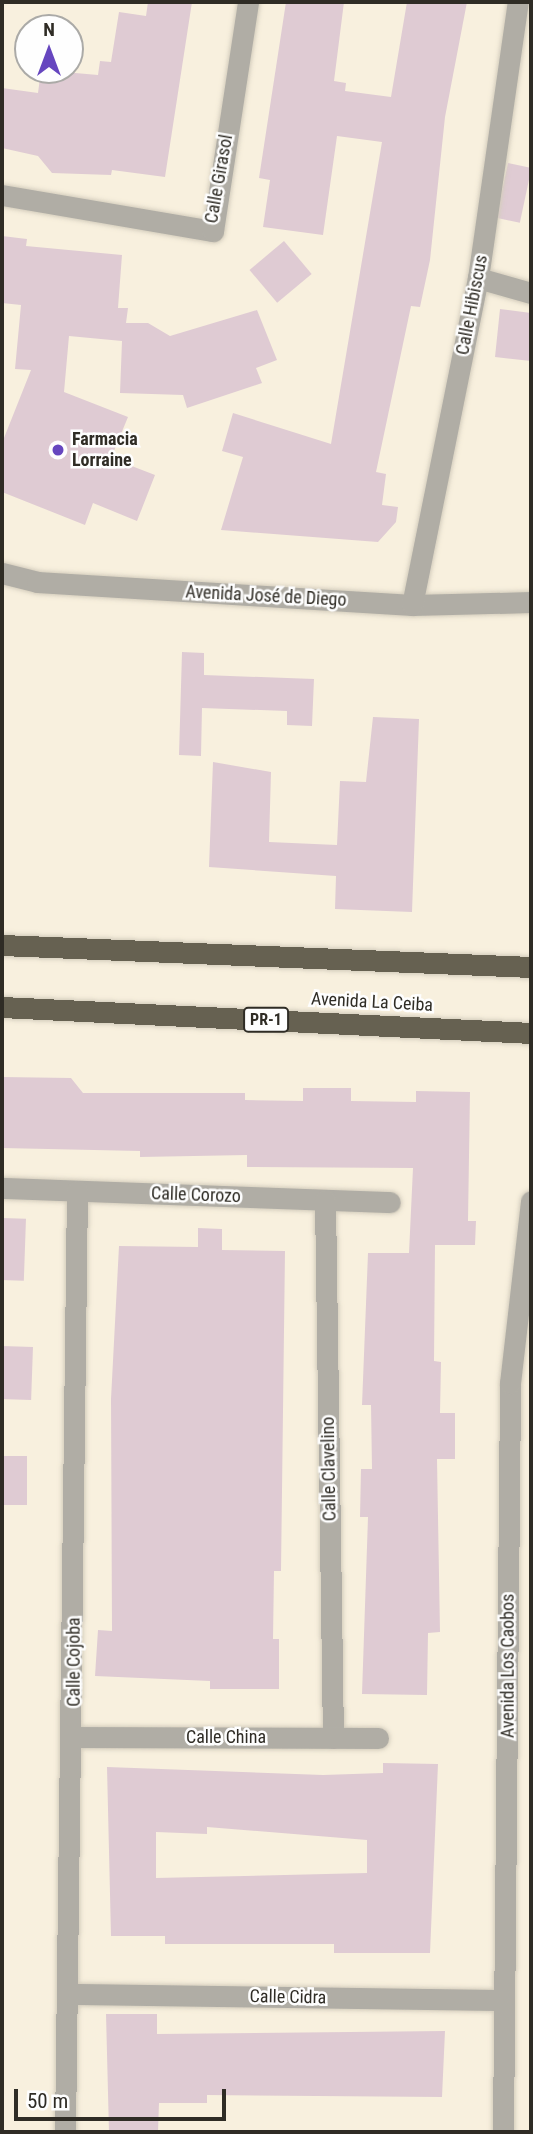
<!DOCTYPE html>
<meta charset="utf-8">
<style>
body{margin:0}
#map{position:relative;width:533px;height:2134px;overflow:hidden;background:#f8f0de;font-family:"Roboto Condensed",sans-serif}
div>[style]{position:absolute}
.building>*{inset:0;background:#dfcbd3;transform-origin:0 0}
.roads{filter:drop-shadow(0 0 2px #d4cdbd) drop-shadow(0 0 2px #d4cdbd)}
.minor>*{height:21px;margin:-10.5px;padding:0 10.5px;transform-origin:10.5px;border-radius:10.5px;background:#b0ada5}
.highway>*{height:21px;margin:-10.5px;padding:0 10.5px;transform-origin:10.5px;border-radius:10.5px;background:#666151}
.dots>*{width:19px;height:19px;translate:-50% -50%;box-sizing:border-box;border:4px solid #fefefe;border-radius:50%}
span{translate:-50% -50%;white-space:nowrap;text-align:center;line-height:1.15;-webkit-text-stroke:5px #fefefe;paint-order:stroke}
.shield-label span{padding:2px 5px;background:#fefefe;border:2px solid;border-radius:5px;-webkit-text-stroke-width:0}
.shield-label{font-size:16px;color:#2f2c25;font-weight:700}
.street-label{font-size:18px;color:#2f2c25}
.poi-label{font-size:18px;color:#2f2c25;font-weight:700}
.left{translate:0 -50%;text-align:left}
.frame{position:absolute;inset:0;border:4px solid #2f2c25;pointer-events:none}
.north{position:absolute;left:14px;top:14px;width:70px;height:70px;box-sizing:border-box;background:#fefefe;border:2px solid #abaaa7;border-radius:50%;rotate:0deg;font-size:19px;font-weight:700;line-height:28px;text-align:center;color:#2f2c25}
.north::after{content:'';display:block;margin:auto;width:24px;height:32px;background:#6646bf;clip-path:polygon(50% 0,100% 100%,50% 72%,0 100%)}
.scale{position:absolute;left:14px;top:2089px;width:212px;height:32px;box-sizing:border-box;border:4px solid #2f2c25;border-top:0;padding-left:9px;font-size:21px;line-height:24px;white-space:nowrap;color:#2f2c25;-webkit-text-stroke:5px #fefefe;paint-order:stroke}
</style>
<div id="map">
<div class="building">
<div style="clip-path:polygon(148px 2px,192px 2px,165px 177px,112px 170px,111px 175px,52px 173px,38px 156px,2px 148px,2px 88px,38px 93px,41px 70px,98px 75px,100px 61px,111px 62px,119px 12px,146px 16px)"></div>
<div style="clip-path:polygon(286px 2px,344px 2px,334px 81px,346px 83px,345px 91px,391px 97px,407px 2px,467px 2px,445px 117px,430px 260px,420px 307px,411px 306px,376px 472px,386px 474px,382px 505px,398px 507px,396px 522px,378px 542px,221px 530px,243px 457px,222px 451px,233px 413px,331px 444px,382px 142px,337px 136px,323px 235px,263px 227px,270px 180px,259px 178px)"></div>
<div style="left:508px;top:163px;width:24px;height:56px;rotate:12deg"></div>
<div style="clip-path:polygon(2px 236px,27px 239px,26px 246px,122px 255px,118px 308px,128px 308px,126px 323px,148px 323px,170px 336px,257px 310px,277px 360px,256px 368px,262px 383px,187px 408px,183px 395px,120px 393px,122px 341px,69px 336px,64px 392px,128px 417px,111px 458px,155px 475px,137px 521px,93px 503px,85px 525px,2px 492px,2px 443px,31px 370px,15px 369px,21px 305px,2px 303px)"></div>
<div style="left:284px;top:241px;width:43px;height:45px;rotate:50deg"></div>
<div style="clip-path:polygon(500px 309px,531px 313px,531px 361px,495px 357px)"></div>
<div style="clip-path:polygon(182px 652px,204px 653px,204px 675px,314px 679px,312px 726px,287px 725px,287px 711px,202px 708px,201px 756px,179px 755px)"></div>
<div style="clip-path:polygon(373px 717px,419px 719px,412px 912px,335px 909px,336px 876px,209px 867px,213px 762px,271px 772px,269px 842px,337px 845px,340px 781px,366px 782px)"></div>
<div style="clip-path:polygon(2px 1077px,71px 1078px,83px 1093px,245px 1093px,245px 1100px,303px 1101px,303px 1088px,351px 1088px,351px 1101px,416px 1102px,416px 1091px,470px 1092px,468px 1221px,476px 1221px,475px 1245px,435px 1245px,434px 1361px,441px 1362px,440px 1413px,455px 1413px,455px 1459px,437px 1459px,440px 1632px,428px 1633px,427px 1695px,362px 1694px,368px 1517px,360px 1517px,361px 1469px,372px 1469px,371px 1405px,362px 1405px,368px 1253px,409px 1253px,413px 1168px,247px 1167px,247px 1155px,140px 1157px,140px 1151px,2px 1148px)"></div>
<div style="left:2px;top:1218px;width:24px;height:62px;rotate:2deg"></div>
<div style="clip-path:polygon(198px 1228px,222px 1229px,222px 1250px,285px 1251px,281px 1571px,274px 1571px,273px 1639px,279px 1639px,279px 1689px,210px 1689px,210px 1681px,95px 1676px,98px 1630px,112px 1631px,111px 1399px,119px 1246px,198px 1247px)"></div>
<div style="left:2px;top:1346px;width:31px;height:53px;rotate:2deg"></div>
<div style="left:2px;top:1456px;width:25px;height:49px"></div>
<div style="clip-path:polygon(evenodd,383px 1763px,438px 1764px,430px 1953px,334px 1953px,334px 1944px,165px 1944px,165px 1936px,111px 1936px,107px 1767px,323px 1775px,383px 1773px,383px 1763px,207px 1827px,367px 1840px,367px 1873px,156px 1878px,156px 1832px,207px 1834px,207px 1827px)"></div>
<div style="clip-path:polygon(106px 2014px,157px 2014px,157px 2034px,445px 2031px,442px 2097px,207px 2095px,207px 2103px,159px 2103px,158px 2132px,109px 2132px)"></div>
</div>
<div class="roads">
<div class="minor">
<div style="left:2px;top:195px;width:214px;rotate:9.7deg"></div>
<div style="left:213px;top:231px;width:232px;rotate:-81.3deg"></div>
<div style="left:478px;top:278px;width:55px;rotate:15.8deg"></div>
<div style="left:2px;top:573px;width:36px;rotate:14deg"></div>
<div style="left:37px;top:582px;width:376px;rotate:3.5deg"></div>
<div style="left:412px;top:605px;width:119px;rotate:-1.4deg"></div>
<div style="left:412px;top:605px;width:334px;rotate:-78.6deg"></div>
<div style="left:478px;top:278px;width:279px;rotate:-81.8deg"></div>
<div style="left:2px;top:1188px;width:388px;rotate:2.1deg"></div>
<div style="left:325px;top:1200px;width:538px;rotate:89.15deg"></div>
<div style="left:74px;top:1737px;width:304px;rotate:0.2deg"></div>
<div style="left:71px;top:1994px;width:433px;rotate:0.8deg"></div>
<div style="left:65px;top:2132px;width:941px;rotate:-89.27deg"></div>
<div style="left:503px;top:2132px;width:749px;rotate:-89.46deg"></div>
<div style="left:510px;top:1383px;width:183px;rotate:-83.4deg"></div>
</div>
<div class="highway">
<div style="left:2px;top:945px;width:529px;rotate:2.38deg"></div>
<div style="left:2px;top:1007px;width:530px;rotate:2.81deg"></div>
</div>
</div>
<div class="dots">
<div style="left:58px;top:450px;background:#6646bf"></div>
</div>
<div class="shield-label">
<span style="left:266px;top:1020px">PR-1</span>
</div>
<div class="street-label">
<span style="left:219px;top:179px;rotate:-80deg">Calle Girasol</span>
<span style="left:472px;top:305px;rotate:-79deg">Calle Hibiscus</span>
<span style="left:266px;top:596px;rotate:3deg">Avenida José de Diego</span>
<span style="left:372px;top:1002px;rotate:3deg">Avenida La Ceiba</span>
<span style="left:196px;top:1195px;rotate:2deg">Calle Corozo</span>
<span style="left:329px;top:1469px;rotate:-91deg">Calle Clavelino</span>
<span style="left:74px;top:1662px;rotate:-90deg">Calle Cojoba</span>
<span style="left:508px;top:1666px;rotate:-90deg">Avenida Los Caobos</span>
<span style="left:226px;top:1737px">Calle China</span>
<span style="left:288px;top:1997px;rotate:1deg">Calle Cidra</span>
</div>
<div class="poi-label">
<span class="left" style="left:72px;top:450px">Farmacia<br>Lorraine</span>
</div>
<div class="frame"></div>
<div class="north">N</div>
<div class="scale">50 m</div>
</div>
